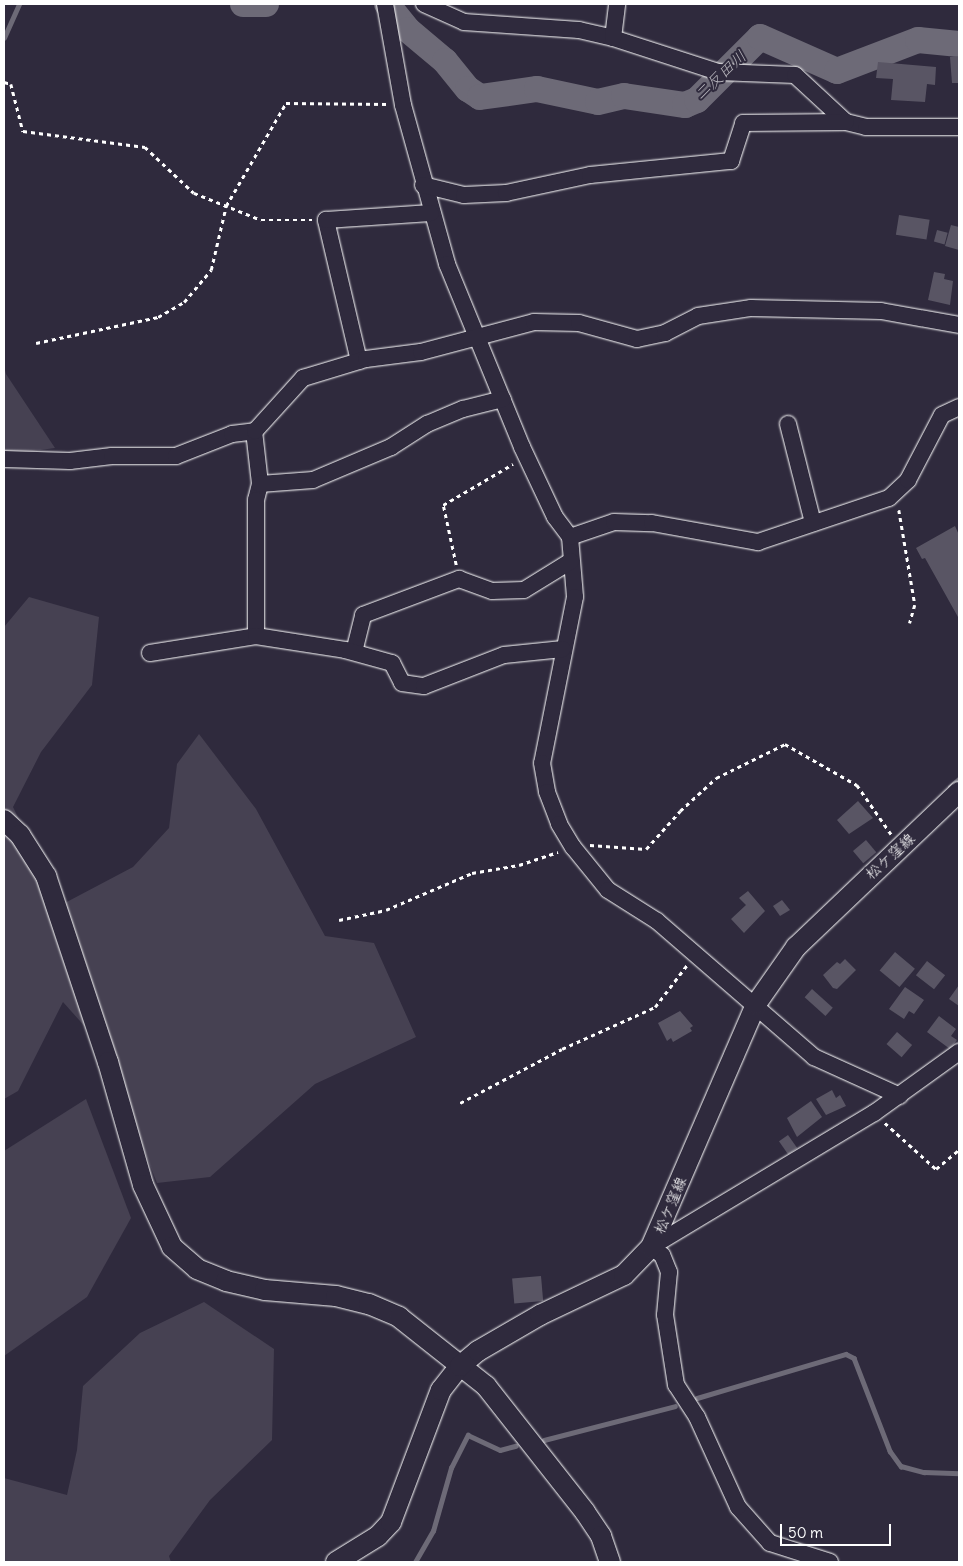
<!DOCTYPE html>
<meta charset="utf-8">
<style>
body{margin:0}
#map{position:relative;width:963px;height:1566px;overflow:hidden;background:#2f2a3d;font-family:Delius,"Klee One",sans-serif}
div>[style]{position:absolute}
.green>*{inset:0;background:#464152}
.stream>*{height:4.5px;margin:-2.25px;padding:0 2.25px;transform-origin:2.25px;border-radius:2.25px;background:#6d6a77}
.river>*{height:26px;margin:-13px;padding:0 13px;transform-origin:13px;border-radius:13px;background:#6d6a77}
.building>*{inset:0;background:#595564;transform-origin:0 0}
.path>*{height:2.5px;margin-top:-1.25px;transform-origin:0;background:repeating-linear-gradient(90deg,#fff 0 4px,transparent 0 8px)}
.roads{filter:drop-shadow(0 0 1px #fff) drop-shadow(0 0 1px #fff)}
.minor>*{height:16px;margin:-8px;padding:0 8px;transform-origin:8px;border-radius:8px;background:#2f2a3d}
.tertiary>*{height:20px;margin:-10px;padding:0 10px;transform-origin:10px;border-radius:10px;background:#2f2a3d}
span{translate:-50% -50%;white-space:nowrap;text-align:center;line-height:1.15;-webkit-text-stroke:4px #2f2a3d;paint-order:stroke}
.street-label{font-size:15px;color:#fff}
.water-label{font-size:16px;color:#b6b4bb;font-style:italic}
.frame{position:absolute;inset:0;border:5px solid #fff;pointer-events:none}
.scale{position:absolute;left:780px;top:1524px;width:111px;height:22px;box-sizing:border-box;border:2px solid #fff;border-top:0;padding-left:6px;font-size:15px;line-height:18px;white-space:nowrap;color:#fff;-webkit-text-stroke:4px #2f2a3d;paint-order:stroke}
</style>
<div id="map">
<div class="green">
<div style="clip-path:polygon(4px 366px,6px 374px,55px 448px,4px 455px)"></div>
<div style="clip-path:polygon(29px 597px,99px 617px,92px 685px,41px 752px,13px 807px,61px 905px,133px 867px,169px 828px,177px 764px,199px 734px,256px 809px,325px 936px,374px 943px,416px 1037px,315px 1084px,210px 1177px,157px 1183px,104px 1048px,63px 1002px,18px 1091px,4px 1099px,4px 627px)"></div>
<div style="clip-path:polygon(86px 1099px,131px 1218px,87px 1297px,4px 1356px,4px 1151px)"></div>
<div style="clip-path:polygon(204px 1302px,274px 1349px,272px 1440px,210px 1500px,169px 1556px,171px 1562px,4px 1562px,4px 1478px,67px 1495px,77px 1450px,83px 1386px,140px 1333px)"></div>
</div>
<div class="stream">
<div style="left:4px;top:38px;width:37px;rotate:-66deg"></div>
<div style="left:950px;top:787px;width:12px;rotate:-42deg"></div>
<div style="left:697px;top:1398px;width:155px;rotate:-16.5deg"></div>
<div style="left:846px;top:1354px;width:9px;rotate:27deg"></div>
<div style="left:854px;top:1358px;width:100px;rotate:68.8deg"></div>
<div style="left:890px;top:1451px;width:19px;rotate:54deg"></div>
<div style="left:901px;top:1466px;width:24px;rotate:15deg"></div>
<div style="left:924px;top:1472px;width:35px;rotate:2deg"></div>
<div style="left:544px;top:1440px;width:135px;rotate:-14.5deg"></div>
<div style="left:415px;top:1562px;width:36px;rotate:-60deg"></div>
<div style="left:433px;top:1531px;width:66px;rotate:-74.1deg"></div>
<div style="left:451px;top:1468px;width:37px;rotate:-63deg"></div>
<div style="left:468px;top:1435px;width:35px;rotate:25deg"></div>
<div style="left:500px;top:1450px;width:16px;rotate:-15deg"></div>
</div>
<div class="river">
<div style="left:243px;top:4px;width:23px"></div>
<div style="left:387px;top:4px;width:33px;rotate:51deg"></div>
<div style="left:408px;top:30px;width:48px;rotate:40deg"></div>
<div style="left:445px;top:61px;width:36px;rotate:51deg"></div>
<div style="left:468px;top:89px;width:14px;rotate:34deg"></div>
<div style="left:480px;top:97px;width:58px;rotate:-8deg"></div>
<div style="left:537px;top:89px;width:62px;rotate:12deg"></div>
<div style="left:598px;top:102px;width:27px;rotate:-13deg"></div>
<div style="left:624px;top:96px;width:62px;rotate:8.4deg"></div>
<div style="left:685px;top:105px;width:13px;rotate:-23deg"></div>
<div style="left:697px;top:100px;width:89px;rotate:-45deg"></div>
<div style="left:760px;top:37px;width:84px;rotate:23.8deg"></div>
<div style="left:837px;top:71px;width:87px;rotate:-20.9deg"></div>
<div style="left:918px;top:40px;width:41px;rotate:5.6deg"></div>
</div>
<div class="building">
<div style="clip-path:polygon(959px 56px,959px 83px,952px 83px,950px 57px)"></div>
<div style="clip-path:polygon(878px 62px,936px 67px,935px 85px,927px 84px,925px 102px,891px 100px,893px 79px,876px 78px)"></div>
<div style="left:899px;top:215px;width:31px;height:20px;rotate:9deg"></div>
<div style="clip-path:polygon(951px 225px,959px 227px,959px 250px,945px 246px)"></div>
<div style="left:937px;top:230px;width:11px;height:12px;rotate:15deg"></div>
<div style="clip-path:polygon(934px 272px,945px 274px,944px 279px,953px 281px,950px 305px,928px 300px)"></div>
<div style="clip-path:polygon(955px 526px,959px 535px,958px 617px,925px 558px,922px 559px,916px 548px)"></div>
<div style="clip-path:polygon(858px 801px,873px 818px,849px 834px,837px 820px)"></div>
<div style="left:866px;top:840px;width:16px;height:17px;rotate:50deg"></div>
<div style="clip-path:polygon(748px 891px,765px 911px,744px 933px,731px 919px,746px 905px,739px 898px)"></div>
<div style="clip-path:polygon(782px 900px,790px 910px,780px 916px,773px 906px)"></div>
<div style="left:895px;top:952px;width:26px;height:24px;rotate:40deg"></div>
<div style="clip-path:polygon(845px 959px,856px 970px,837px 989px,833px 988px,823px 975px,837px 962px,840px 964px)"></div>
<div style="left:927px;top:961px;width:23px;height:18px;rotate:38deg"></div>
<div style="clip-path:polygon(959px 985px,959px 1006px,949px 999px)"></div>
<div style="clip-path:polygon(905px 987px,924px 1000px,914px 1014px,909px 1011px,904px 1019px,889px 1009px)"></div>
<div style="left:812px;top:989px;width:28px;height:11px;rotate:42deg"></div>
<div style="clip-path:polygon(680px 1011px,693px 1026px,690px 1028px,692px 1031px,673px 1042px,671px 1038px,667px 1041px,658px 1023px)"></div>
<div style="clip-path:polygon(939px 1016px,956px 1029px,951px 1036px,957px 1040px,950px 1049px,927px 1032px)"></div>
<div style="left:897px;top:1032px;width:20px;height:16px;rotate:41deg"></div>
<div style="clip-path:polygon(832px 1090px,836px 1098px,840px 1095px,846px 1106px,826px 1115px,816px 1099px)"></div>
<div style="clip-path:polygon(811px 1101px,822px 1117px,797px 1137px,787px 1118px)"></div>
<div style="left:788px;top:1135px;width:16px;height:11px;rotate:55deg"></div>
<div style="left:541px;top:1276px;width:25px;height:29px;rotate:85deg"></div>
</div>
<div class="path">
<div style="left:4px;top:82px;width:7px;rotate:16deg"></div>
<div style="left:11px;top:84px;width:49px;rotate:75.7deg"></div>
<div style="left:23px;top:131px;width:123px;rotate:7.5deg"></div>
<div style="left:145px;top:147px;width:67px;rotate:43.2deg"></div>
<div style="left:194px;top:193px;width:72px;rotate:21.9deg"></div>
<div style="left:261px;top:220px;width:51px"></div>
<div style="left:36px;top:343px;width:125px;rotate:-12deg"></div>
<div style="left:158px;top:317px;width:30px;rotate:-30deg"></div>
<div style="left:184px;top:302px;width:42px;rotate:-49.8deg"></div>
<div style="left:211px;top:270px;width:66px;rotate:-76.8deg"></div>
<div style="left:226px;top:206px;width:119px;rotate:-59.8deg"></div>
<div style="left:286px;top:103px;width:102px;rotate:0.6deg"></div>
<div style="left:899px;top:510px;width:96px;rotate:80.4deg"></div>
<div style="left:915px;top:605px;width:19px;rotate:106deg"></div>
<div style="left:456px;top:565px;width:61px;rotate:-102.2deg"></div>
<div style="left:443px;top:505px;width:81px;rotate:-30.4deg"></div>
<div style="left:590px;top:845px;width:56px;rotate:4.1deg"></div>
<div style="left:646px;top:849px;width:51px;rotate:-48.2deg"></div>
<div style="left:680px;top:811px;width:49px;rotate:-42.5deg"></div>
<div style="left:716px;top:778px;width:77px;rotate:-26.2deg"></div>
<div style="left:785px;top:744px;width:83px;rotate:29.7deg"></div>
<div style="left:857px;top:785px;width:60px;rotate:55.2deg"></div>
<div style="left:339px;top:920px;width:48px;rotate:-12deg"></div>
<div style="left:386px;top:910px;width:94px;rotate:-23.3deg"></div>
<div style="left:472px;top:873px;width:48px;rotate:-9.7deg"></div>
<div style="left:519px;top:865px;width:41px;rotate:-18.4deg"></div>
<div style="left:460px;top:1103px;width:115px;rotate:-27.9deg"></div>
<div style="left:562px;top:1049px;width:102px;rotate:-24.3deg"></div>
<div style="left:655px;top:1007px;width:53px;rotate:-52.7deg"></div>
<div style="left:885px;top:1123px;width:69px;rotate:42deg"></div>
<div style="left:936px;top:1169px;width:30px;rotate:-40deg"></div>
</div>
<div class="roads">
<div class="minor">
<div style="left:385px;top:4px;width:103px;rotate:79.9deg"></div>
<div style="left:403px;top:105px;width:165px;rotate:74.5deg"></div>
<div style="left:447px;top:264px;width:198px;rotate:67.7deg"></div>
<div style="left:522px;top:447px;width:77px;rotate:64.8deg"></div>
<div style="left:555px;top:517px;width:25px;rotate:53deg"></div>
<div style="left:570px;top:537px;width:60px;rotate:85.2deg"></div>
<div style="left:575px;top:597px;width:169px;rotate:101.2deg"></div>
<div style="left:542px;top:763px;width:29px;rotate:80deg"></div>
<div style="left:547px;top:792px;width:34px;rotate:69deg"></div>
<div style="left:559px;top:824px;width:27px;rotate:59deg"></div>
<div style="left:573px;top:847px;width:55px;rotate:50.9deg"></div>
<div style="left:608px;top:890px;width:58px;rotate:32.3deg"></div>
<div style="left:657px;top:921px;width:208px;rotate:40.9deg"></div>
<div style="left:814px;top:1057px;width:94px;rotate:24.4deg"></div>
<div style="left:424px;top:4px;width:44px;rotate:24.2deg"></div>
<div style="left:464px;top:22px;width:115px;rotate:4deg"></div>
<div style="left:579px;top:30px;width:35px;rotate:13deg"></div>
<div style="left:613px;top:38px;width:110px;rotate:17.9deg"></div>
<div style="left:718px;top:72px;width:77px;rotate:2.2deg"></div>
<div style="left:795px;top:75px;width:69px;rotate:42.7deg"></div>
<div style="left:846px;top:122px;width:21px;rotate:14deg"></div>
<div style="left:866px;top:127px;width:93px"></div>
<div style="left:613px;top:38px;width:34px;rotate:-83deg"></div>
<div style="left:423px;top:185px;width:42px;rotate:13.7deg"></div>
<div style="left:464px;top:195px;width:42px;rotate:-2.7deg"></div>
<div style="left:506px;top:193px;width:86px;rotate:-12.1deg"></div>
<div style="left:590px;top:175px;width:142px;rotate:-5.7deg"></div>
<div style="left:731px;top:161px;width:40px;rotate:-72deg"></div>
<div style="left:743px;top:123px;width:103px;rotate:-0.6deg"></div>
<div style="left:359px;top:361px;width:145px;rotate:-103.2deg"></div>
<div style="left:326px;top:220px;width:105px;rotate:-3.8deg"></div>
<div style="left:788px;top:424px;width:102px;rotate:75.8deg"></div>
<div style="left:254px;top:431px;width:53px;rotate:83.5deg"></div>
<div style="left:260px;top:484px;width:16px;rotate:104deg"></div>
<div style="left:256px;top:500px;width:136px;rotate:90deg"></div>
<div style="left:4px;top:459px;width:66px;rotate:1.7deg"></div>
<div style="left:70px;top:461px;width:42px;rotate:-6.8deg"></div>
<div style="left:112px;top:456px;width:64px"></div>
<div style="left:176px;top:456px;width:60px;rotate:-21.4deg"></div>
<div style="left:232px;top:434px;width:23px;rotate:-7deg"></div>
<div style="left:255px;top:431px;width:72px;rotate:-47.8deg"></div>
<div style="left:303px;top:378px;width:66px;rotate:-16.8deg"></div>
<div style="left:366px;top:359px;width:55px;rotate:-7.3deg"></div>
<div style="left:421px;top:352px;width:117px;rotate:-14.9deg"></div>
<div style="left:534px;top:322px;width:45px;rotate:1.3deg"></div>
<div style="left:579px;top:323px;width:60px;rotate:15.4deg"></div>
<div style="left:637px;top:339px;width:29px;rotate:-12deg"></div>
<div style="left:665px;top:333px;width:37px;rotate:-27deg"></div>
<div style="left:698px;top:316px;width:54px;rotate:-8.6deg"></div>
<div style="left:751px;top:308px;width:130px;rotate:1.3deg"></div>
<div style="left:881px;top:311px;width:79px;rotate:10.2deg"></div>
<div style="left:260px;top:484px;width:53px;rotate:-4.3deg"></div>
<div style="left:313px;top:480px;width:85px;rotate:-22.9deg"></div>
<div style="left:391px;top:447px;width:43px;rotate:-32.6deg"></div>
<div style="left:427px;top:424px;width:39px;rotate:-23deg"></div>
<div style="left:463px;top:409px;width:41px;rotate:-14deg"></div>
<div style="left:570px;top:537px;width:46px;rotate:-18.8deg"></div>
<div style="left:614px;top:522px;width:38px;rotate:2deg"></div>
<div style="left:652px;top:523px;width:108px;rotate:10.2deg"></div>
<div style="left:758px;top:542px;width:138px;rotate:-18.6deg"></div>
<div style="left:889px;top:498px;width:26px;rotate:-43deg"></div>
<div style="left:908px;top:480px;width:73px;rotate:-62.4deg"></div>
<div style="left:942px;top:415px;width:19px;rotate:-25deg"></div>
<div style="left:354px;top:652px;width:38px;rotate:-76deg"></div>
<div style="left:363px;top:615px;width:103px;rotate:-20.6deg"></div>
<div style="left:459px;top:579px;width:35px;rotate:20deg"></div>
<div style="left:492px;top:591px;width:32px;rotate:-2deg"></div>
<div style="left:524px;top:590px;width:55px;rotate:-31.7deg"></div>
<div style="left:150px;top:653px;width:107px;rotate:-9.1deg"></div>
<div style="left:256px;top:636px;width:90px;rotate:8.9deg"></div>
<div style="left:345px;top:650px;width:49px;rotate:15.5deg"></div>
<div style="left:392px;top:663px;width:22px;rotate:63deg"></div>
<div style="left:402px;top:683px;width:22px;rotate:8deg"></div>
<div style="left:424px;top:686px;width:86px;rotate:-21.2deg"></div>
<div style="left:504px;top:655px;width:59px;rotate:-5.8deg"></div>
<div style="left:830px;top:1562px;width:63px;rotate:-162.4deg"></div>
<div style="left:770px;top:1543px;width:48px;rotate:-131.6deg"></div>
<div style="left:738px;top:1507px;width:99px;rotate:-114.5deg"></div>
<div style="left:697px;top:1417px;width:38px;rotate:-123deg"></div>
<div style="left:676px;top:1385px;width:71px;rotate:-98.9deg"></div>
<div style="left:665px;top:1315px;width:43px;rotate:-84.7deg"></div>
<div style="left:669px;top:1272px;width:18px;rotate:-112deg"></div>
<div style="left:662px;top:1255px;width:14px;rotate:-144deg"></div>
<div style="left:651px;top:1247px;width:260px;rotate:-31deg"></div>
<div style="left:874px;top:1113px;width:105px;rotate:-35.7deg"></div>
</div>
<div class="tertiary">
<div style="left:4px;top:820px;width:22px;rotate:43deg"></div>
<div style="left:20px;top:835px;width:49px;rotate:57.6deg"></div>
<div style="left:46px;top:876px;width:196px;rotate:71.6deg"></div>
<div style="left:108px;top:1062px;width:128px;rotate:74.1deg"></div>
<div style="left:143px;top:1185px;width:68px;rotate:64.9deg"></div>
<div style="left:172px;top:1247px;width:33px;rotate:41deg"></div>
<div style="left:197px;top:1269px;width:31px;rotate:22deg"></div>
<div style="left:226px;top:1281px;width:40px;rotate:13deg"></div>
<div style="left:265px;top:1290px;width:71px;rotate:4.8deg"></div>
<div style="left:336px;top:1296px;width:34px;rotate:14deg"></div>
<div style="left:369px;top:1304px;width:33px;rotate:23deg"></div>
<div style="left:399px;top:1317px;width:111px;rotate:38.4deg"></div>
<div style="left:486px;top:1386px;width:160px;rotate:51.8deg"></div>
<div style="left:585px;top:1512px;width:29px;rotate:56deg"></div>
<div style="left:601px;top:1536px;width:28px;rotate:71deg"></div>
<div style="left:336px;top:1562px;width:49px;rotate:-31.8deg"></div>
<div style="left:378px;top:1536px;width:19px;rotate:-47deg"></div>
<div style="left:391px;top:1522px;width:141px;rotate:-69.3deg"></div>
<div style="left:441px;top:1390px;width:31px;rotate:-52deg"></div>
<div style="left:460px;top:1366px;width:23px;rotate:-40deg"></div>
<div style="left:478px;top:1351px;width:72px;rotate:-30.1deg"></div>
<div style="left:540px;top:1315px;width:93px;rotate:-25.5deg"></div>
<div style="left:624px;top:1275px;width:39px;rotate:-46deg"></div>
<div style="left:651px;top:1247px;width:265px;rotate:-66.6deg"></div>
<div style="left:756px;top:1004px;width:70px;rotate:-54.9deg"></div>
<div style="left:796px;top:947px;width:225px;rotate:-43.6deg"></div>
</div>
</div>
<div class="street-label">
<span style="left:890px;top:856px;rotate:-42deg">松ケ窪線</span>
<span style="left:670px;top:1205px;rotate:-67deg">松ケ窪線</span>
</div>
<div class="water-label">
<span style="left:720px;top:75px;rotate:-43deg">二反田川</span>
</div>
<div class="frame"></div>
<div class="scale">50 m</div>
</div>
